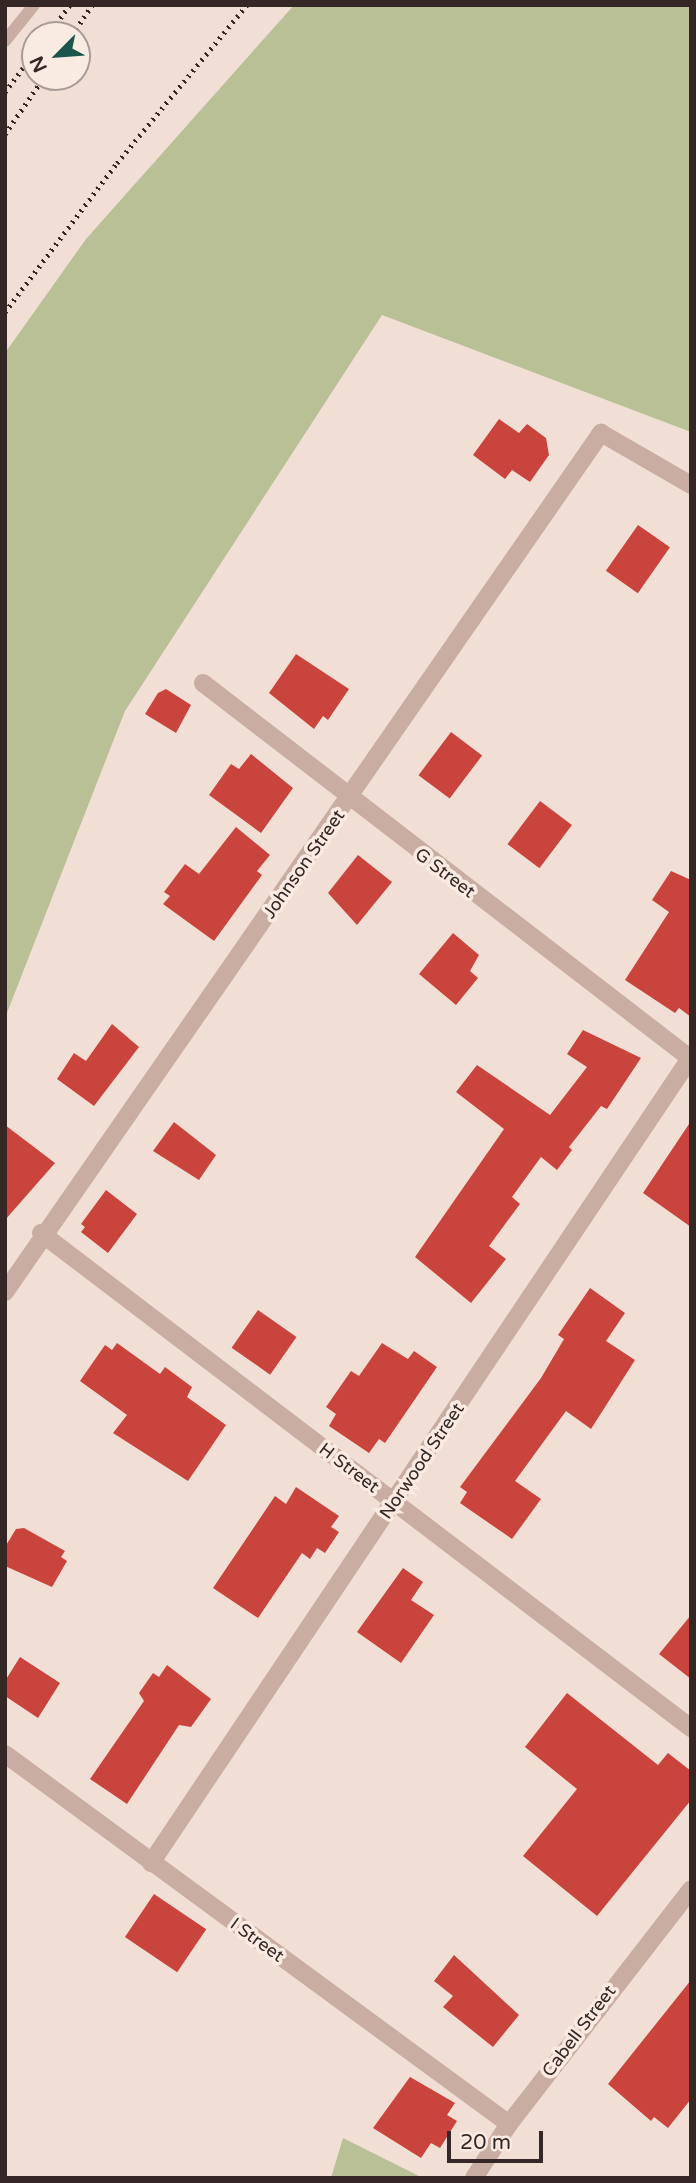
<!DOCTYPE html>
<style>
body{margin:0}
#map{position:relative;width:696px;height:2183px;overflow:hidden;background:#f1dfd6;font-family:"Varela Round",sans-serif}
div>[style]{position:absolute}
.green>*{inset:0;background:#bac096}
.building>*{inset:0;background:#c9443c;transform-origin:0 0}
.service>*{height:12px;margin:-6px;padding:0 6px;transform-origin:6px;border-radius:6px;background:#c9ada2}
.minor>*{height:18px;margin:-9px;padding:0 9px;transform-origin:9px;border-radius:9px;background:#c9ada2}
.rail>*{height:5px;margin-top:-2.5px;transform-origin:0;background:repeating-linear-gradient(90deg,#342725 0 2px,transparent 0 7px)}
span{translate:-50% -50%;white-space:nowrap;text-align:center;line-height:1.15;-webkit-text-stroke:7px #f9eae2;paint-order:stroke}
.street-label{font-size:18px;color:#342725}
.frame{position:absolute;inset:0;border:7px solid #342725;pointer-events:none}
.north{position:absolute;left:21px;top:21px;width:70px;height:70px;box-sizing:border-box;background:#f9eae2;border:2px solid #aa9c96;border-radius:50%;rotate:245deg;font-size:19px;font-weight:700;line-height:28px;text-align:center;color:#342725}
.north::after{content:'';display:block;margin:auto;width:24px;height:32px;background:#1a564e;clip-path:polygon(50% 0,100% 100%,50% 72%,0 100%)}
.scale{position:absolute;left:447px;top:2131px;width:96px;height:32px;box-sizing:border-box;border:4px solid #342725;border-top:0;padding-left:9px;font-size:21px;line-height:24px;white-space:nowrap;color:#342725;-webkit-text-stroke:5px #f9eae2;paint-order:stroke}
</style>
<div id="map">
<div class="green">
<div style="clip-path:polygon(294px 5px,691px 5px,691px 432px,382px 315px,125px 711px,5px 1018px,5px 353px,86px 239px)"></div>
<div style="clip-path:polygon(343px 2138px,423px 2178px,331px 2178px)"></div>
</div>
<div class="building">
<div style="clip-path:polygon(499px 419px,519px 433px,527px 424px,546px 438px,549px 455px,530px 482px,512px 470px,505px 479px,473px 455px)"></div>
<div style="left:638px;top:525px;width:39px;height:56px;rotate:35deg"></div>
<div style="clip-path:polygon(296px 654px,349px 689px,328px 720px,323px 716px,314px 729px,269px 693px)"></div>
<div style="clip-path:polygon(166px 689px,191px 705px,176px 733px,145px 714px,158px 693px)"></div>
<div style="left:451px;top:732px;width:39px;height:54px;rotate:37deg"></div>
<div style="clip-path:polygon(251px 754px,293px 788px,261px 833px,209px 795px,231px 764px,239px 769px)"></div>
<div style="left:540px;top:801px;width:40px;height:54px;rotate:37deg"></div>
<div style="clip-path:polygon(236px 827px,270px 855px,257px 871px,262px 875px,214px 941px,163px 904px,170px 896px,164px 892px,185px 864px,199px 874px)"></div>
<div style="clip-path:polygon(358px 855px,392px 882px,357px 925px,328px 893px)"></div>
<div style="clip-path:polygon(671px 871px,691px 880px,691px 1017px,679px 1008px,675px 1013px,625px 980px,669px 912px,652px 900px)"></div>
<div style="clip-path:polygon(453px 933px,479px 955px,470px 971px,478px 978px,456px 1005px,419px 974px)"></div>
<div style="clip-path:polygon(112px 1024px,139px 1047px,94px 1106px,57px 1079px,74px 1053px,86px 1061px)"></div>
<div style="clip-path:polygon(583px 1030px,641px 1058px,607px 1109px,601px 1106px,569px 1147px,572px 1150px,557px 1170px,541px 1157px,512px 1197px,520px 1204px,489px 1246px,506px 1259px,471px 1303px,415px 1257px,504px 1129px,456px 1092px,477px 1065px,550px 1115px,587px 1067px,567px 1054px)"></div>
<div style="clip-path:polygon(691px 1121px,691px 1227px,643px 1193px)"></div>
<div style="clip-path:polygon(174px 1122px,216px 1155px,199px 1180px,153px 1151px)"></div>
<div style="clip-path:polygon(5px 1125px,55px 1163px,5px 1220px)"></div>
<div style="clip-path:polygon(106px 1190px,137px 1214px,108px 1253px,81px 1232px,85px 1227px,81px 1224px)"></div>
<div style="clip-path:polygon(590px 1288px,625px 1313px,606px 1341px,635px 1360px,591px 1429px,566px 1411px,515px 1481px,541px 1499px,512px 1539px,460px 1503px,467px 1492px,460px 1487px,541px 1378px,564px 1339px,558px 1335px)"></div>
<div style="left:258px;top:1310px;width:47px;height:46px;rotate:35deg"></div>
<div style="clip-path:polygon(117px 1343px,160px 1374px,165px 1367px,192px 1387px,187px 1397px,226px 1425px,188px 1481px,113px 1433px,127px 1415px,80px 1381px,105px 1345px,112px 1350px)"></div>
<div style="clip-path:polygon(382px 1343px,408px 1359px,414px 1351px,437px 1367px,385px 1443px,379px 1439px,369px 1453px,329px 1426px,336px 1414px,326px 1407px,351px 1371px,359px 1376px)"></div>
<div style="clip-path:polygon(296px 1487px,339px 1516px,331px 1527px,339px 1532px,325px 1553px,317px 1548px,310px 1559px,302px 1553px,258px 1618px,213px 1588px,275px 1496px,286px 1504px)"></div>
<div style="clip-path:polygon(24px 1528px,65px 1551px,61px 1557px,67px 1561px,52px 1587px,5px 1566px,5px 1547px,16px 1529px)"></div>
<div style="clip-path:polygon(403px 1568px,423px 1582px,411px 1600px,434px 1615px,401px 1663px,357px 1632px)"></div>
<div style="clip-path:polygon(691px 1615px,691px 1679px,659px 1654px)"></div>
<div style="clip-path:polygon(20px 1657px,60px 1683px,38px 1718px,5px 1696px,5px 1681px)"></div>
<div style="clip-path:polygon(167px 1665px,211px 1699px,191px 1727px,179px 1725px,127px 1804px,90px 1779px,144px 1701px,139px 1693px,153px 1673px,159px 1677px)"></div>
<div style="clip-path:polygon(567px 1693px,658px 1765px,668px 1753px,691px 1771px,691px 1800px,597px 1916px,523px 1856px,577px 1789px,525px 1747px)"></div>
<div style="left:154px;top:1894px;width:63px;height:52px;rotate:34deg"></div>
<div style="clip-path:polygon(454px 1955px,519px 2015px,493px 2047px,443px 2007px,453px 1996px,434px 1981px)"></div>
<div style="clip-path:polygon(691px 1980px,691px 2099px,668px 2128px,654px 2117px,651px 2121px,608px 2084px)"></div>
<div style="clip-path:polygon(410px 2077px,455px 2103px,447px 2115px,457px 2121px,440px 2148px,431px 2143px,421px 2158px,373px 2128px)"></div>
</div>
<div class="service">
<div style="left:5px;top:41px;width:46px;rotate:-51.1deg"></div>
</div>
<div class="minor">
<div style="left:203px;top:683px;width:616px;rotate:37.61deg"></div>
<div style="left:41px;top:1233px;width:817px;rotate:37.29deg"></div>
<div style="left:5px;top:1292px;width:1046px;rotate:-55.25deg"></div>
<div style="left:601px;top:433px;width:104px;rotate:30deg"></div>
<div style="left:5px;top:1754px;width:625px;rotate:36.28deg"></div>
<div style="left:151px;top:1863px;width:970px;rotate:-56.18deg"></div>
<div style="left:474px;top:2178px;width:64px;rotate:-57.1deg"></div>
<div style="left:509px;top:2124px;width:297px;rotate:-52.2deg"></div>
</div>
<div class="rail">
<div style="left:48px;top:35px;width:37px;rotate:-54deg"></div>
<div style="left:72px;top:35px;width:36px;rotate:-56deg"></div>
<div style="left:5px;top:92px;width:50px;rotate:-53.1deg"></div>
<div style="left:5px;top:134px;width:69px;rotate:-55.6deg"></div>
<div style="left:5px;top:312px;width:186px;rotate:-53.1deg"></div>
<div style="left:117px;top:163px;width:205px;rotate:-50.6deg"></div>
</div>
<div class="street-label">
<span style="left:304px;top:864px;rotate:-55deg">Johnson Street</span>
<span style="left:445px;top:873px;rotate:37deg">G Street</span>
<span style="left:422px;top:1461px;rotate:-56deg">Norwood Street</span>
<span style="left:349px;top:1468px;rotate:37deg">H Street</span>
<span style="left:257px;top:1940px;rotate:36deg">I Street</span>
<span style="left:579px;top:2031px;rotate:-53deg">Cabell Street</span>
</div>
<div class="frame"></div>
<div class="north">N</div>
<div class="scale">20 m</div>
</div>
